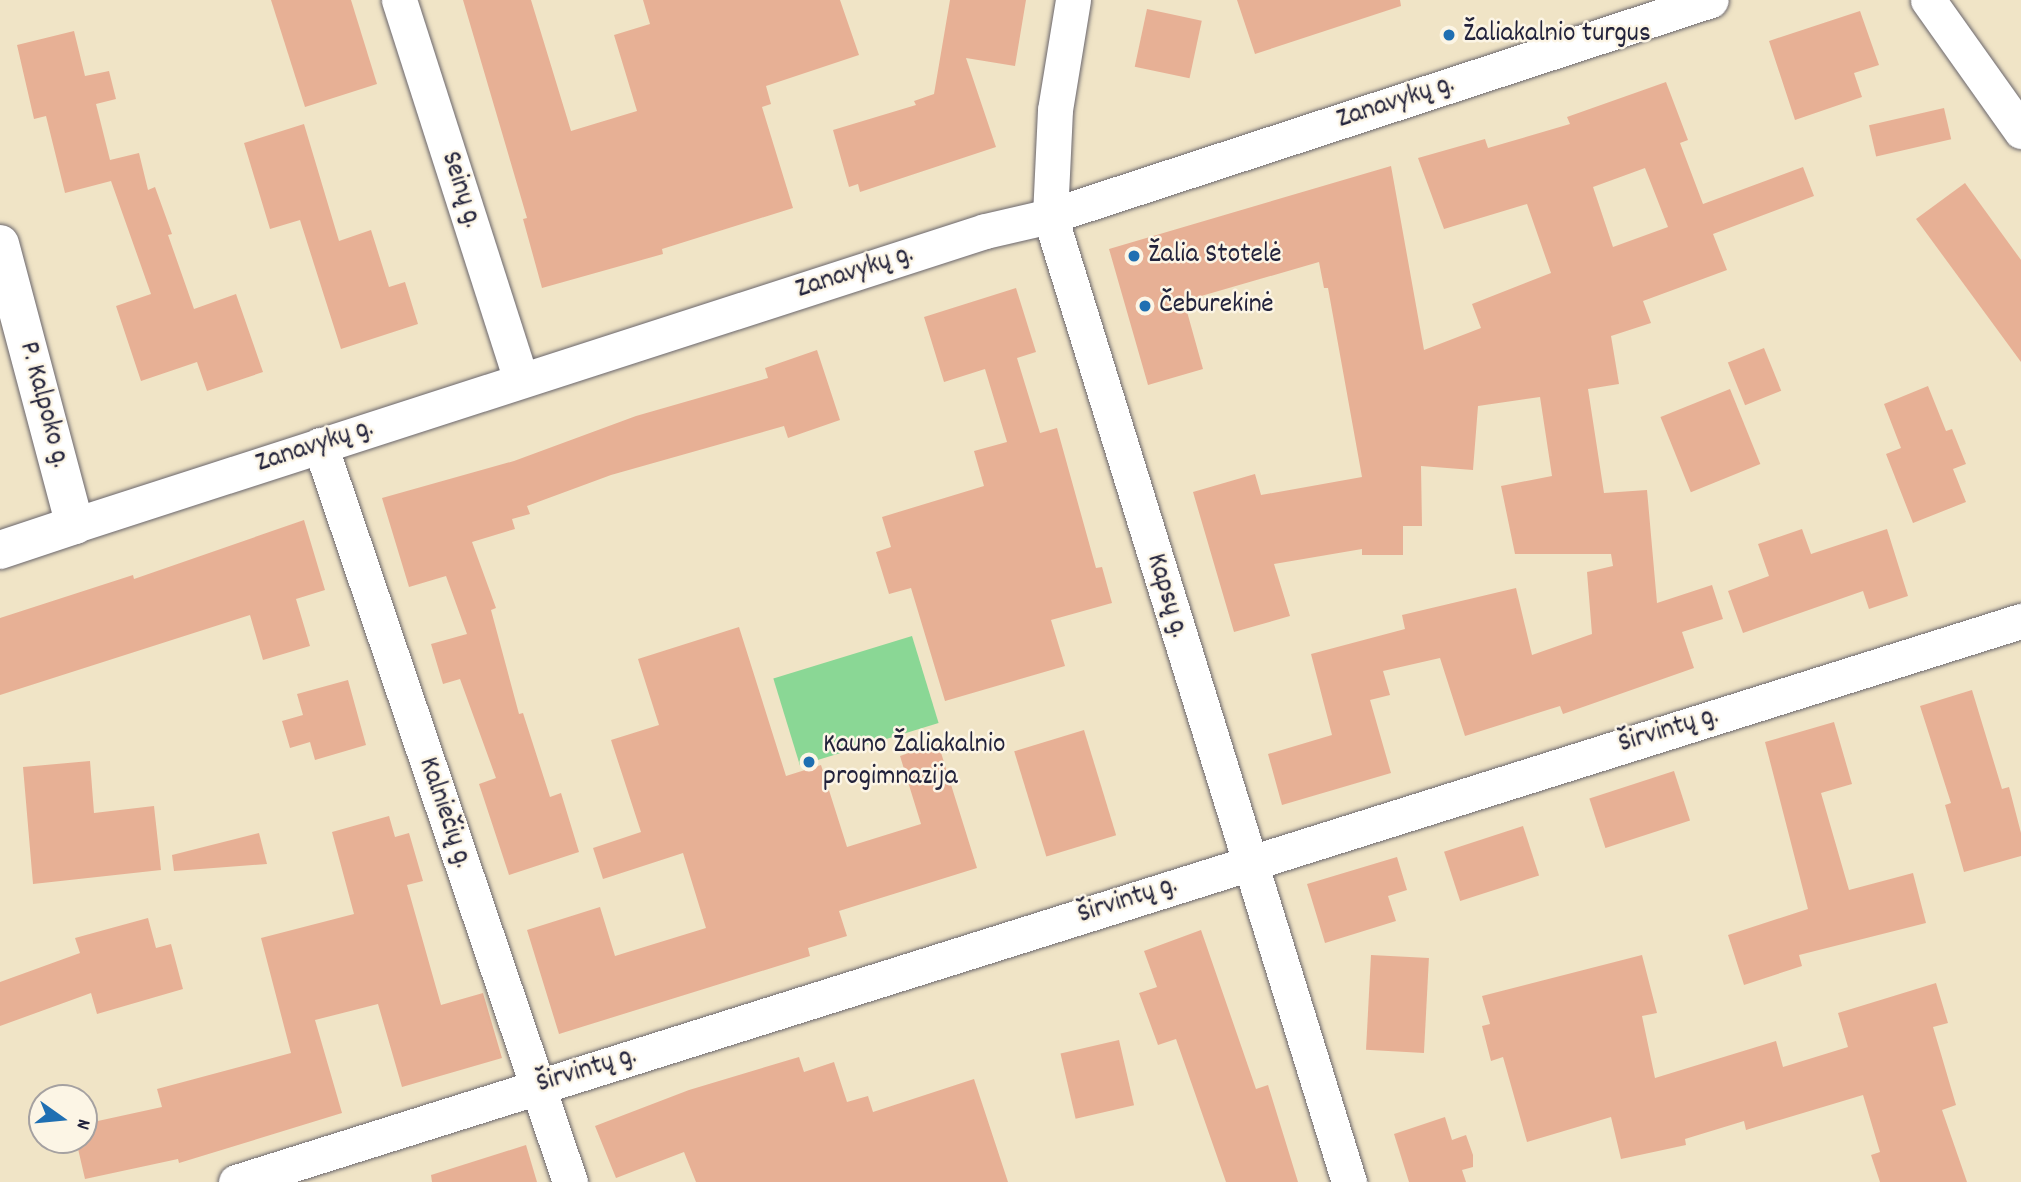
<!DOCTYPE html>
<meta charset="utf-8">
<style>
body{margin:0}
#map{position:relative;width:2021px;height:1182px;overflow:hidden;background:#f0e4c6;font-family:Dekko,sans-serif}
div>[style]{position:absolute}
.green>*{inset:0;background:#8ad795;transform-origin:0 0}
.building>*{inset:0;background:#e7b095;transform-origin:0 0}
.roads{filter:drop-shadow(0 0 2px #6a666c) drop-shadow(0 0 2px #6a666c)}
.minor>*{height:35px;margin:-17.5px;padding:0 17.5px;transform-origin:17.5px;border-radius:17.5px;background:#fff}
.tertiary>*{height:38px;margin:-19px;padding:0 19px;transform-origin:19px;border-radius:19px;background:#fff}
.dots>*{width:19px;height:19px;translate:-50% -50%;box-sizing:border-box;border:4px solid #fcf5e5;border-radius:50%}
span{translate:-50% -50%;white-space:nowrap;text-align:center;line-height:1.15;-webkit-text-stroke:5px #fcf5e5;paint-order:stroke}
.poi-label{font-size:28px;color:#22223b}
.left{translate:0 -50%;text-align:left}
.street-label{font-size:28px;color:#22223b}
.north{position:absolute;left:28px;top:1084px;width:70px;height:70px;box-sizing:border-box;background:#fcf5e5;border:2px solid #a5a1a1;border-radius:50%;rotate:105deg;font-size:19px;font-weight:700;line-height:28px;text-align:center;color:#22223b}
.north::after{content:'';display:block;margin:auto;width:24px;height:32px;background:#1f6fb2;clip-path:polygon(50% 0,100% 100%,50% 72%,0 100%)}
</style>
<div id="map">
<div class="green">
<div style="left:912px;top:636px;width:91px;height:145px;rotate:73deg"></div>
</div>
<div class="building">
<div style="clip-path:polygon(271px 0,351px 0,377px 84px,305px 107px)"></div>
<div style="clip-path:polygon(463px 0,531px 0,571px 131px,637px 111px,614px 35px,650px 24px,643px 0,840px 0,859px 55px,766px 86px,771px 104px,762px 107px,793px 208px,662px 249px,663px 254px,542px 288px,523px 219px,527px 218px)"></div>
<div style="clip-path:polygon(950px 0,1026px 0,1015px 66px,966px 58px,996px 147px,860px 192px,858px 184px,849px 187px,833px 130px,916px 105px,914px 101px,934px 94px)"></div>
<div style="clip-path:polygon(1237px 0,1400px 0,1401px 6px,1255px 54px)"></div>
<div style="left:1147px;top:9px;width:56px;height:59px;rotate:12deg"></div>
<div style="clip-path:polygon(1860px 11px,1879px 65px,1854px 73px,1862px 97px,1795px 120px,1769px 41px)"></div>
<div style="clip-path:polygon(74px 31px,85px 76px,109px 71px,116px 99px,96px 104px,110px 160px,139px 153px,148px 190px,155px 187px,172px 234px,168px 235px,194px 309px,236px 294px,263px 372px,207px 391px,197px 362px,141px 381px,116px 306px,151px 294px,111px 181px,65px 193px,46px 116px,34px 119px,17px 45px)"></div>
<div style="clip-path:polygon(evenodd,1666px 82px,1688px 140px,1680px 143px,1703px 204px,1803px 167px,1814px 196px,1713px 234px,1727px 270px,1643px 301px,1651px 323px,1611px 336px,1619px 384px,1588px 389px,1604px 493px,1647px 490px,1657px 603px,1712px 585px,1723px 619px,1682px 632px,1694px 668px,1563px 714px,1560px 706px,1465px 736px,1440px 658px,1383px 671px,1390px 695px,1370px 700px,1391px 773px,1282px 805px,1268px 754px,1332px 735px,1311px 654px,1405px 629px,1402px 615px,1516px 588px,1532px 655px,1592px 634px,1587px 572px,1613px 566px,1611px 554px,1515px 554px,1501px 486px,1552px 476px,1540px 397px,1478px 406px,1473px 470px,1421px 466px,1422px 526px,1403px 526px,1403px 555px,1362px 555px,1362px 549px,1274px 564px,1290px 616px,1234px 632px,1193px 492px,1255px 474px,1261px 495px,1362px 477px,1328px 288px,1324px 288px,1319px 262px,1184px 301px,1203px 369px,1148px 385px,1109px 249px,1391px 166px,1424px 350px,1481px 328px,1472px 304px,1551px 273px,1527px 204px,1444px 229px,1418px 158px,1485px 139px,1488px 148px,1570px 124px,1567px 117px,1666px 82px,1645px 168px,1668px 227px,1613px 247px,1593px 187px,1645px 168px)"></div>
<div style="left:1944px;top:108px;width:32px;height:77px;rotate:77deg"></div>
<div style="clip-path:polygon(304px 124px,339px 241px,371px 230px,389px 287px,405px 282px,418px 324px,341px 349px,300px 220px,270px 229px,244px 143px)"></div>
<div style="clip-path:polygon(1965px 183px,2021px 260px,2021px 362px,1916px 219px)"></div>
<div style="clip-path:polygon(1016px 288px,1036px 352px,1017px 358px,1040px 433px,1057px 428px,1096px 568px,1102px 567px,1112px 603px,1051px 620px,1065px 666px,945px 701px,911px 588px,889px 594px,876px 552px,891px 547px,882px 517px,984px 486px,974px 451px,1007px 442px,985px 369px,944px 382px,924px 317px)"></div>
<div style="left:1764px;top:348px;width:46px;height:39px;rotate:68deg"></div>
<div style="clip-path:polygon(817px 350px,840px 420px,788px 438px,784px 426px,611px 475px,527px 506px,530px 514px,512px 519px,515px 529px,472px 542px,496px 608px,491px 610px,519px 714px,523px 713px,550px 797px,561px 793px,579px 852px,509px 875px,479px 784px,496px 778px,460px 679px,443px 684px,431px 644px,467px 634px,446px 576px,409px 587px,382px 498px,514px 461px,636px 416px,768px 378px,765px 368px)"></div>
<div style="clip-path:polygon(1928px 386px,1946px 431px,1952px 429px,1966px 464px,1953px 469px,1966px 502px,1913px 523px,1886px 454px,1901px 448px,1884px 404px)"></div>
<div style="left:1730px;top:389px;width:81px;height:75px;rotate:68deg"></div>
<div style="clip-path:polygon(304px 520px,325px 590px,296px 599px,310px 646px,263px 660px,250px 615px,0 695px,0 618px,133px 575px,134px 579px)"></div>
<div style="clip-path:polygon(1802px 529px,1811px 554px,1887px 529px,1908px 596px,1869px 609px,1863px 591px,1743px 633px,1728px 591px,1769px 576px,1758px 544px)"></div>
<div style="clip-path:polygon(739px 627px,786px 776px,821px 765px,847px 847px,921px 824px,900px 756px,938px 743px,977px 868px,839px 911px,847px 936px,808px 948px,810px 956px,559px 1034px,527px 930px,600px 907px,615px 956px,706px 928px,683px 853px,603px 879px,593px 848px,641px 832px,611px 740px,659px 725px,638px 659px)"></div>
<div style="clip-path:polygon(348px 680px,366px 745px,315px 760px,310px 742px,290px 748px,282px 721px,303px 715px,297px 694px)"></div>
<div style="clip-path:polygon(1972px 690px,2002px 789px,2009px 787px,2021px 833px,2021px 856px,1964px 872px,1945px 805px,1951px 803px,1920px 706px)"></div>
<div style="clip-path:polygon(1834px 722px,1852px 784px,1821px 793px,1849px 890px,1913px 873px,1926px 923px,1799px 955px,1802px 966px,1744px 985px,1728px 935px,1808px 909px,1765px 742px)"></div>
<div style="left:1084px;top:730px;width:110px;height:73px;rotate:73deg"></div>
<div style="clip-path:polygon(90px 761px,94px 813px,154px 806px,161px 870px,33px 884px,23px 767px)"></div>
<div style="left:1674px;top:771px;width:52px;height:89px;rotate:72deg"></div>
<div style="clip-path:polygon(389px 816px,395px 837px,409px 833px,423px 881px,407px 885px,441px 1005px,483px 993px,502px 1058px,402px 1087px,378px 1004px,315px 1020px,342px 1113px,179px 1163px,178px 1159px,85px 1179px,76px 1140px,84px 1140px,84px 1124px,162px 1107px,157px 1089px,291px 1053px,261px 938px,354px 914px,332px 832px)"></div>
<div style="left:1523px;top:826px;width:52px;height:83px;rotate:72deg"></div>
<div style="clip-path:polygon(259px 833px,267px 864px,174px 871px,172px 855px)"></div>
<div style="clip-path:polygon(1397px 857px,1407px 890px,1388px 896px,1396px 921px,1325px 943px,1307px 884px)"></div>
<div style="clip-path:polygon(148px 918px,156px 948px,171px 944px,183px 989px,97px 1014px,91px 993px,0 1026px,0 982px,80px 953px,75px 938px)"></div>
<div style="clip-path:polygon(1201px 930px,1256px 1089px,1268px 1085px,1298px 1182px,1226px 1182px,1176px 1039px,1158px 1045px,1139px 993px,1157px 987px,1144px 951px)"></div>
<div style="left:1371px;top:955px;width:58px;height:95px;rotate:3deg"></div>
<div style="clip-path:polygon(1642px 955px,1657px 1013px,1642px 1016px,1655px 1078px,1776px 1041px,1783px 1067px,1848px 1047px,1838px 1013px,1936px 983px,1948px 1023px,1933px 1027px,1956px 1105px,1942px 1110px,1967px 1182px,1880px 1182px,1871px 1155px,1880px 1152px,1863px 1095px,1746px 1130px,1744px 1121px,1685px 1139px,1686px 1145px,1621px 1159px,1611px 1117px,1527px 1142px,1503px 1057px,1491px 1061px,1482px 1026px,1490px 1024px,1482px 996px)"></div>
<div style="left:1119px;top:1040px;width:67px;height:60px;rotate:77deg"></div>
<div style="clip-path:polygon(799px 1057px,804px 1072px,834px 1062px,847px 1102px,868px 1096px,873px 1112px,974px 1079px,1008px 1182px,696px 1182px,684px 1152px,616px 1178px,595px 1126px,689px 1090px)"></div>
<div style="clip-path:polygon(1445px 1117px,1452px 1140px,1466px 1135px,1473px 1155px,1473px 1167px,1462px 1170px,1466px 1182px,1409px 1182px,1394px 1134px)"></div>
<div style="clip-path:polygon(526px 1145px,537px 1182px,432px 1182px,431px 1175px)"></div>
</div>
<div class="roads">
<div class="minor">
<div style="left:399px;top:0;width:399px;rotate:72.2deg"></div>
<div style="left:1073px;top:0;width:111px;rotate:99.3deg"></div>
<div style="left:1055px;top:110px;width:106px;rotate:92.7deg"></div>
<div style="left:1050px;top:216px;width:1011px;rotate:72.8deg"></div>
<div style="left:1928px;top:0;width:161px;rotate:54.6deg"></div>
<div style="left:320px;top:445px;width:778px;rotate:71.26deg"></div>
<div style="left:75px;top:525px;width:956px;rotate:-17.9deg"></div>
<div style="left:985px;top:231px;width:67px;rotate:-13deg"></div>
<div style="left:1050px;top:216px;width:695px;rotate:-18.1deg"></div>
<div style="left:236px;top:1182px;width:1871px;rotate:-17.45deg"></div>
</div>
<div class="tertiary">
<div style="left:0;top:244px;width:291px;rotate:75.1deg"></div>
<div style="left:75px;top:525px;width:79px;rotate:161.6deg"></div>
</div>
</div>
<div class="dots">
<div style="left:1449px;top:35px;background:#1f6fb2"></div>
<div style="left:1134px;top:256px;background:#1f6fb2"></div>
<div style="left:1145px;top:306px;background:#1f6fb2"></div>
<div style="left:809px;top:762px;background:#1f6fb2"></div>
</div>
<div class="poi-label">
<span class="left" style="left:1463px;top:35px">Žaliakalnio turgus</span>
<span class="left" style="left:1148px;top:256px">Žalia Stotelė</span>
<span class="left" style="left:1159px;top:306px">Čeburekinė</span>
<span class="left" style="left:823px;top:762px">Kauno Žaliakalnio<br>progimnazija</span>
</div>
<div class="street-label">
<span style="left:1396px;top:103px;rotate:-18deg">Zanavykų g.</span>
<span style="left:460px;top:190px;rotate:72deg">Seinų g.</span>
<span style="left:855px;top:273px;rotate:-18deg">Zanavykų g.</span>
<span style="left:43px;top:405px;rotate:75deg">P. Kalpoko g.</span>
<span style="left:315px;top:447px;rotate:-18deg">Zanavykų g.</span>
<span style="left:1166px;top:596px;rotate:73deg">Kapsų g.</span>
<span style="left:1669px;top:731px;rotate:-17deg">Širvintų g.</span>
<span style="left:444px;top:813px;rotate:71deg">Kalniečių g.</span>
<span style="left:1128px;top:901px;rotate:-18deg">Širvintų g.</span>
<span style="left:587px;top:1071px;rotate:-17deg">Širvintų g.</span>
</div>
<div class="north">N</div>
</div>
